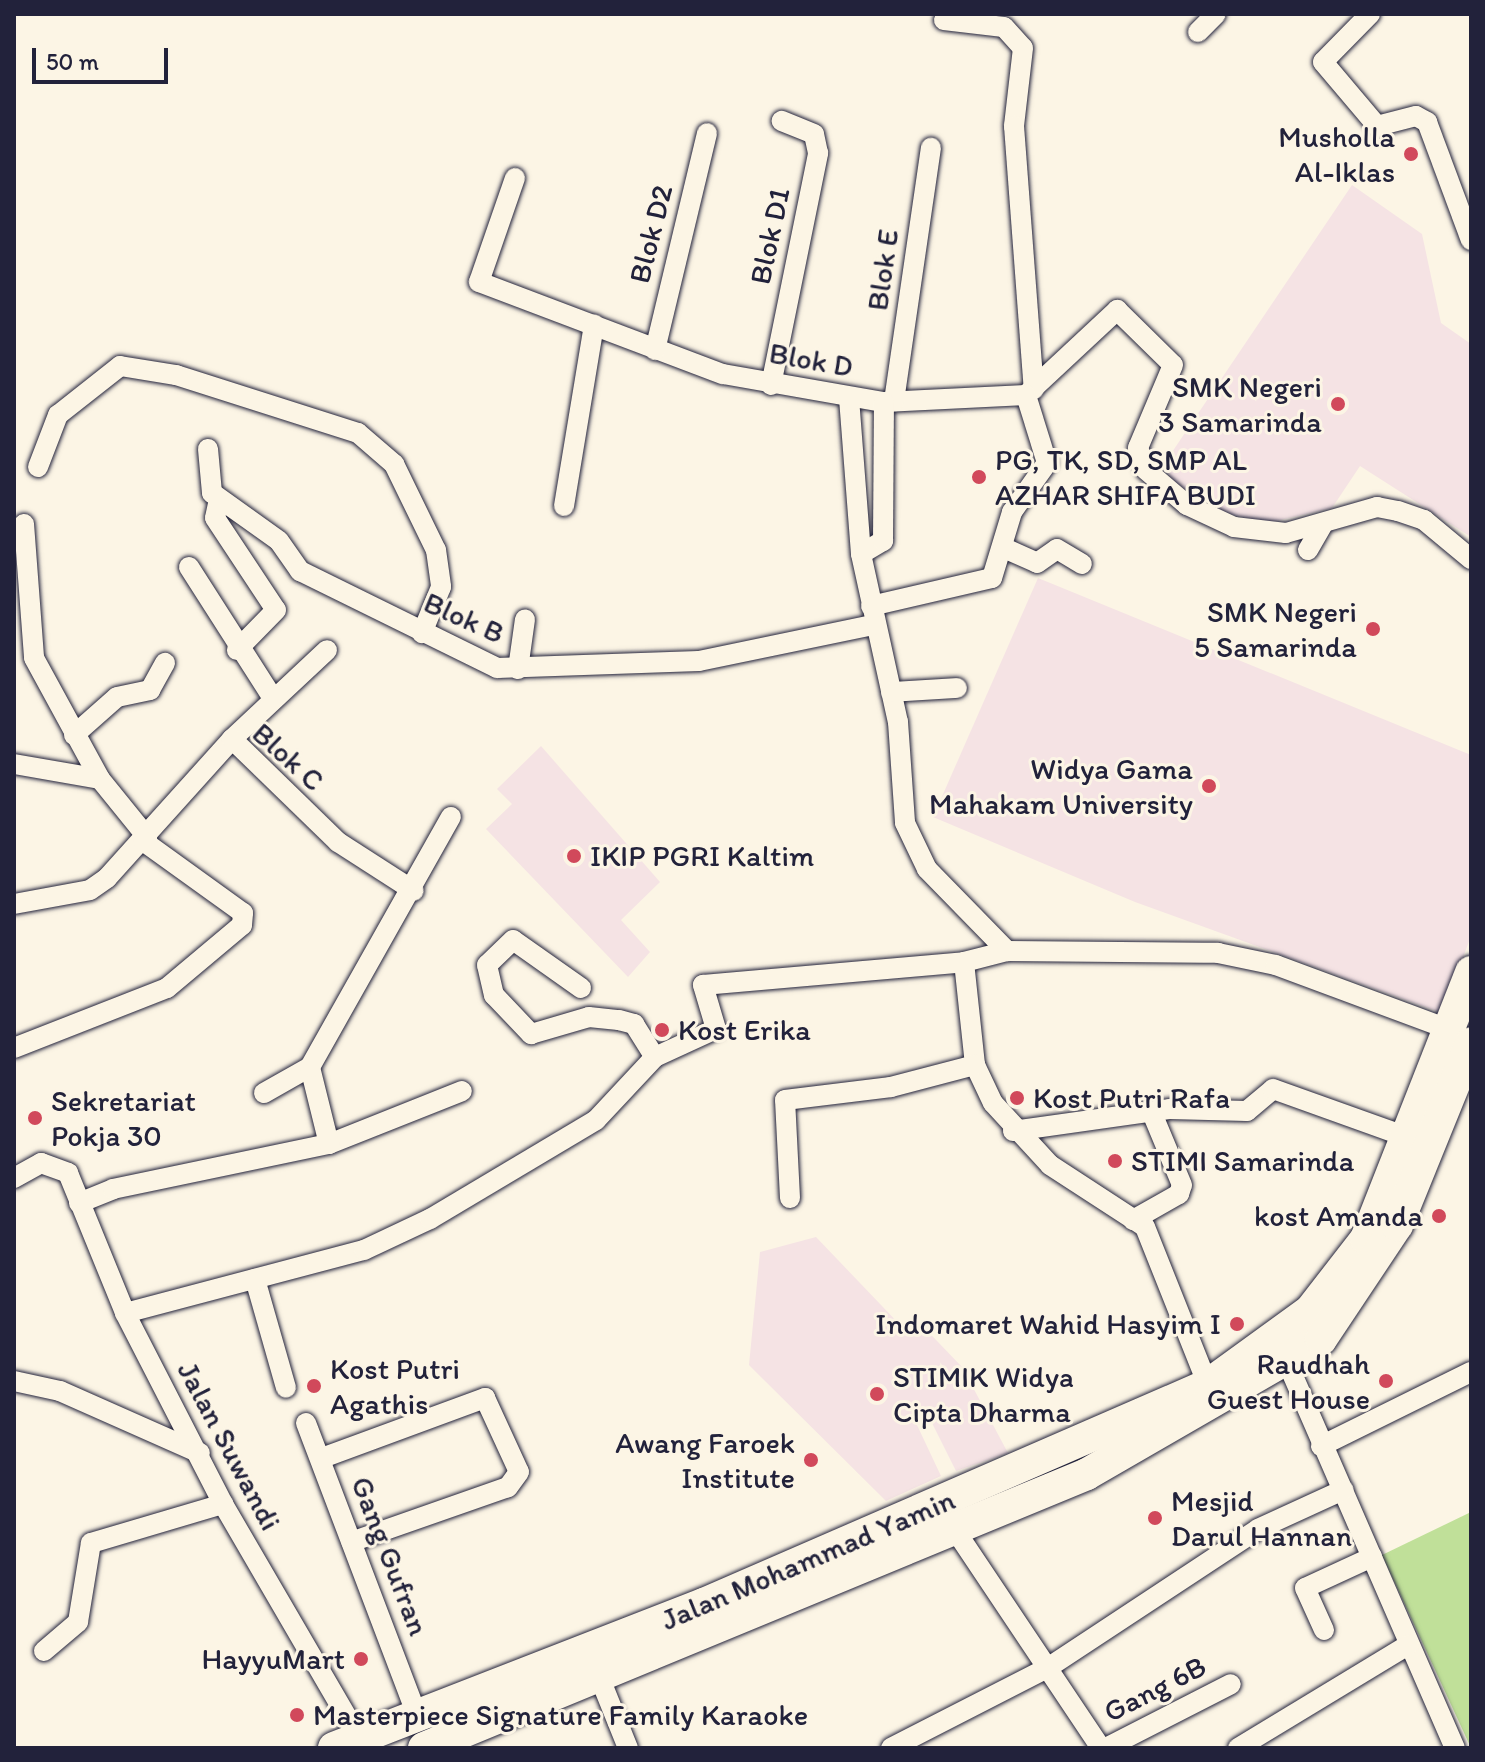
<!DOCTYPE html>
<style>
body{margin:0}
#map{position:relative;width:1485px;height:1762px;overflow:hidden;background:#fcf5e5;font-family:Itim,sans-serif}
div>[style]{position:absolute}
.built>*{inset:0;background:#f5e3e4}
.green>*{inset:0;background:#c0e099}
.roads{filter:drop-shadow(0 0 2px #22223b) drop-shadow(0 0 2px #22223b)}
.minor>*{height:20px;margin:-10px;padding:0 10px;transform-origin:10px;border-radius:10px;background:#fcf5e5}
.primary>*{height:32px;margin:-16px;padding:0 16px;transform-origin:16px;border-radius:16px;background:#fcf5e5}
.dots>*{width:22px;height:22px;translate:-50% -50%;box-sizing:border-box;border:4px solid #fcf5e5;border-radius:50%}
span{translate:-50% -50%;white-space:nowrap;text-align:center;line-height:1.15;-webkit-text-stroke:6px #fcf5e5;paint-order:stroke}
.poi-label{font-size:30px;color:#22223b}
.right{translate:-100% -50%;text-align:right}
.left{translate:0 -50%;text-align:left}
.street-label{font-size:30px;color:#22223b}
.frame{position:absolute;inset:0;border:16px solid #22223b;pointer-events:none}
.scale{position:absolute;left:32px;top:48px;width:136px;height:36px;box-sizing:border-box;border:4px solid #22223b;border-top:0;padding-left:10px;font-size:24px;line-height:28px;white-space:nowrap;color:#22223b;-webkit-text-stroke:6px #fcf5e5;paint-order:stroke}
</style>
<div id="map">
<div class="built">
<div style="clip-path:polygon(1352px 185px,1422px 234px,1441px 323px,1471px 344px,1471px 537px,1360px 466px,1332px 508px,1268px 523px,1214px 510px,1173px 484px,1164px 464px)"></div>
<div style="clip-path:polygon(1038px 578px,1471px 755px,1471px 936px,1442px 1013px,1135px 902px,933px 817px)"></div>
<div style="clip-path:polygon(541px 746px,660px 882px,621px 920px,650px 952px,628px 977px,486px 829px,512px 804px,497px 789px)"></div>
<div style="clip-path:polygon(816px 1237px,903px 1328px,914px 1317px,962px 1367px,1008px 1453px,956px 1471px,931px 1421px,917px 1425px,941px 1476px,886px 1501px,749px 1365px,760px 1252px)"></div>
</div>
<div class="green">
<div style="clip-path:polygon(1471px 1512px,1471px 1748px,1382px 1555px)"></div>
</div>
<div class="roads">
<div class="minor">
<div style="left:1370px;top:14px;width:67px;rotate:134.4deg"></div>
<div style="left:1323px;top:62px;width:84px;rotate:49.8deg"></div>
<div style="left:1377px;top:126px;width:40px;rotate:-14.4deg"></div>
<div style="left:1416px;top:116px;width:13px;rotate:29deg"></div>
<div style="left:1427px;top:122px;width:126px;rotate:69.6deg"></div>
<div style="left:944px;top:20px;width:60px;rotate:6.7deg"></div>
<div style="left:1004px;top:27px;width:28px;rotate:48deg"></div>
<div style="left:1023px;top:48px;width:79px;rotate:96.6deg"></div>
<div style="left:1014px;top:126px;width:264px;rotate:85.7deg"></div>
<div style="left:1198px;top:32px;width:25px;rotate:-45deg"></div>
<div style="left:515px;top:178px;width:110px;rotate:109.1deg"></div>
<div style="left:479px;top:282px;width:261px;rotate:20.7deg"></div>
<div style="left:723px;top:374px;width:163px;rotate:9.9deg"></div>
<div style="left:884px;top:402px;width:142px;rotate:-2.8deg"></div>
<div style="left:1026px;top:395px;width:125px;rotate:-43deg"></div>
<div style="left:1117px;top:310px;width:78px;rotate:44.5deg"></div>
<div style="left:1173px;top:365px;width:90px;rotate:112.9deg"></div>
<div style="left:1138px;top:448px;width:23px;rotate:70deg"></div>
<div style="left:1146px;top:470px;width:54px;rotate:40.5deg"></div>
<div style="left:1187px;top:505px;width:52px;rotate:25.1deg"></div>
<div style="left:1234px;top:527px;width:52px;rotate:6.6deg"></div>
<div style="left:1286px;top:533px;width:95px;rotate:-15.9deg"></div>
<div style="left:1377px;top:507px;width:21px;rotate:11deg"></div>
<div style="left:1398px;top:511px;width:28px;rotate:19deg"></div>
<div style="left:1424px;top:520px;width:61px;rotate:39.7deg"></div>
<div style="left:655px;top:350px;width:223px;rotate:-76.5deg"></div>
<div style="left:771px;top:385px;width:237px;rotate:-78.5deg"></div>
<div style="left:818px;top:153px;width:19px;rotate:-102deg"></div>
<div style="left:814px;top:134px;width:35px;rotate:-158deg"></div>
<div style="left:849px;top:398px;width:156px;rotate:85.6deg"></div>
<div style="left:861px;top:554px;width:172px;rotate:77.6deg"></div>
<div style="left:898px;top:722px;width:101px;rotate:86deg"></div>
<div style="left:905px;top:823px;width:51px;rotate:64.4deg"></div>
<div style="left:927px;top:869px;width:115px;rotate:45.7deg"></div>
<div style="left:894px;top:401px;width:256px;rotate:-81.7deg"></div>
<div style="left:208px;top:449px;width:44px;rotate:84.8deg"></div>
<div style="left:212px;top:493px;width:82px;rotate:35.6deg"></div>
<div style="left:279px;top:541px;width:37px;rotate:55deg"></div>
<div style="left:300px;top:571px;width:220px;rotate:26.2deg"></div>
<div style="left:497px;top:668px;width:202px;rotate:-2deg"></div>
<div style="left:699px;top:661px;width:178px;rotate:-11.7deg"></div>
<div style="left:38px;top:467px;width:56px;rotate:-69deg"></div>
<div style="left:58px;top:415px;width:79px;rotate:-38.3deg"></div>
<div style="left:120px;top:366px;width:57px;rotate:9.1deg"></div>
<div style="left:176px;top:375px;width:191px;rotate:17.7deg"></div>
<div style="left:358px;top:433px;width:48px;rotate:40.7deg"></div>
<div style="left:394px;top:464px;width:96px;rotate:64deg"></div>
<div style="left:436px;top:550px;width:37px;rotate:82deg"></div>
<div style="left:441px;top:587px;width:50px;rotate:112.4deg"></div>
<div style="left:219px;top:499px;width:19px;rotate:102deg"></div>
<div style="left:215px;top:518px;width:110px;rotate:56.5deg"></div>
<div style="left:276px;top:610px;width:56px;rotate:134.3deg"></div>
<div style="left:564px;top:506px;width:184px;rotate:-80.6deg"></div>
<div style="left:24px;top:524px;width:134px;rotate:85.7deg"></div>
<div style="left:34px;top:658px;width:138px;rotate:61.4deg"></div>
<div style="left:100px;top:779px;width:75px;rotate:51deg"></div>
<div style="left:1004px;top:548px;width:36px;rotate:24deg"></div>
<div style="left:1037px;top:563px;width:24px;rotate:-35deg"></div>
<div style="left:1057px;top:549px;width:29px;rotate:31deg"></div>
<div style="left:1308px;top:550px;width:28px;rotate:-60deg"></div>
<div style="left:861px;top:554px;width:26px;rotate:-31deg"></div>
<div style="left:883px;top:541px;width:139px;rotate:-89.6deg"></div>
<div style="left:189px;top:567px;width:154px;rotate:57.4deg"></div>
<div style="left:871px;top:606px;width:124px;rotate:-13deg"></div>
<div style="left:992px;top:578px;width:69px;rotate:-73.1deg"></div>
<div style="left:1012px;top:512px;width:60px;rotate:-54.5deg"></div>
<div style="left:1047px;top:463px;width:71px;rotate:-107.2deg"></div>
<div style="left:518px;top:669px;width:50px;rotate:-82deg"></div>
<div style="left:891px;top:692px;width:66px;rotate:-3.5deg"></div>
<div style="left:74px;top:735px;width:57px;rotate:-41.5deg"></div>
<div style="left:117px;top:697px;width:34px;rotate:-12deg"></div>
<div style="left:150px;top:690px;width:31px;rotate:-61deg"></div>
<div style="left:232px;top:739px;width:130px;rotate:-43.1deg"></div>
<div style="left:14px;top:764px;width:87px;rotate:9.9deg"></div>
<div style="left:14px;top:904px;width:77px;rotate:-10.4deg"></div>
<div style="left:90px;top:890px;width:21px;rotate:-35deg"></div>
<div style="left:107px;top:878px;width:187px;rotate:-48deg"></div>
<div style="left:232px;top:739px;width:148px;rotate:44.2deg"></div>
<div style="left:338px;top:842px;width:90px;rotate:32.8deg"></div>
<div style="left:964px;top:962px;width:104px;rotate:83.9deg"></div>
<div style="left:975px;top:1065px;width:42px;rotate:64.7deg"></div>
<div style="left:993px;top:1103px;width:84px;rotate:47.4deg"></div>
<div style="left:1050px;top:1165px;width:113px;rotate:33.1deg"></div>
<div style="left:1145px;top:1227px;width:170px;rotate:68.3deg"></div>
<div style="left:581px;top:988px;width:83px;rotate:-144.8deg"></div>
<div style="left:513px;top:940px;width:36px;rotate:136deg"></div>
<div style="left:487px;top:965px;width:31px;rotate:77deg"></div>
<div style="left:494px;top:995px;width:54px;rotate:46.5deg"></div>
<div style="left:531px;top:1034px;width:60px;rotate:-16.3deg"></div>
<div style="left:589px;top:1017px;width:30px;rotate:6deg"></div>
<div style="left:619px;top:1020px;width:16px;rotate:15deg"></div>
<div style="left:634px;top:1024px;width:39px;rotate:58deg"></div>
<div style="left:14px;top:1048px;width:164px;rotate:-21.4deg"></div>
<div style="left:167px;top:988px;width:98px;rotate:-40deg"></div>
<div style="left:242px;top:925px;width:12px;rotate:-85deg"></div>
<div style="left:243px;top:913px;width:123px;rotate:-144.2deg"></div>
<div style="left:264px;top:1093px;width:53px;rotate:-29.5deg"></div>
<div style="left:1013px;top:1131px;width:159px;rotate:-8deg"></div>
<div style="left:1170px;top:1109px;width:77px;rotate:1.5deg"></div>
<div style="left:1247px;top:1111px;width:34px;rotate:-40deg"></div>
<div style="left:1273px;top:1089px;width:142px;rotate:19.7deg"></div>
<div style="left:329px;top:1144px;width:143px;rotate:-21.7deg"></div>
<div style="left:14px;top:1178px;width:31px;rotate:-29deg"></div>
<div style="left:41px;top:1163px;width:29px;rotate:20deg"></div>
<div style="left:68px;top:1173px;width:151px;rotate:67.8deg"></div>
<div style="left:125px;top:1313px;width:215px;rotate:62.8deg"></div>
<div style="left:223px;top:1504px;width:268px;rotate:59.8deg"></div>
<div style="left:790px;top:1198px;width:98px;rotate:-92.9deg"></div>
<div style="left:785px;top:1100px;width:107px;rotate:-7deg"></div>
<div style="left:891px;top:1087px;width:87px;rotate:-14.7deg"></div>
<div style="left:79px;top:1203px;width:37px;rotate:-22deg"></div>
<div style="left:113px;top:1189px;width:221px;rotate:-11.8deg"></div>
<div style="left:329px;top:1144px;width:79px;rotate:-103.9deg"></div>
<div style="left:310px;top:1067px;width:287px;rotate:-60.6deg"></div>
<div style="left:1133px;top:1220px;width:53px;rotate:-29.5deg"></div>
<div style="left:1179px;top:1194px;width:9px;rotate:-72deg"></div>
<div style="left:1182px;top:1185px;width:78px;rotate:-112.6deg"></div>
<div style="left:255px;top:1279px;width:113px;rotate:74.1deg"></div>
<div style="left:125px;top:1313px;width:247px;rotate:-14.8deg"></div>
<div style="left:364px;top:1250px;width:73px;rotate:-25.2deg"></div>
<div style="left:430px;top:1219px;width:193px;rotate:-30.8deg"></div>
<div style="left:596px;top:1120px;width:86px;rotate:-46.9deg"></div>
<div style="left:655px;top:1057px;width:67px;rotate:-24.7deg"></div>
<div style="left:716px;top:1029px;width:46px;rotate:-106.5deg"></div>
<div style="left:703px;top:985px;width:262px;rotate:-5deg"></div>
<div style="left:964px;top:962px;width:44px;rotate:-14.3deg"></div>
<div style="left:1007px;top:951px;width:211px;rotate:0.5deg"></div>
<div style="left:1218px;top:953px;width:59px;rotate:11.7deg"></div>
<div style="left:1276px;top:965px;width:184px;rotate:20.4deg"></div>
<div style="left:1287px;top:1362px;width:421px;rotate:66.5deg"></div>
<div style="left:14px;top:1381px;width:47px;rotate:12.3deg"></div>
<div style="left:60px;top:1391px;width:153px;rotate:23.9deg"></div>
<div style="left:306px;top:1423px;width:309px;rotate:69.2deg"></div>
<div style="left:1321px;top:1446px;width:167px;rotate:-26.3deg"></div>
<div style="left:322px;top:1458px;width:174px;rotate:-20.2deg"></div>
<div style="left:485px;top:1398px;width:81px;rotate:65.3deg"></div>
<div style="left:519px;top:1472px;width:19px;rotate:126deg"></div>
<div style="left:508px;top:1487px;width:166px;rotate:160.7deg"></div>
<div style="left:955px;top:1530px;width:262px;rotate:56.2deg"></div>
<div style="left:1324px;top:1630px;width:46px;rotate:-114.3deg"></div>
<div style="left:1305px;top:1588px;width:74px;rotate:-24.8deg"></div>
<div style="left:44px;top:1651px;width:45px;rotate:-40.5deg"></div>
<div style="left:78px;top:1622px;width:80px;rotate:-80.7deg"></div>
<div style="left:91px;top:1543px;width:138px;rotate:-16.5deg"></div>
<div style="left:599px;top:1676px;width:78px;rotate:68.1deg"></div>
<div style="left:891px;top:1748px;width:178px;rotate:-27.1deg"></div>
<div style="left:1049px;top:1667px;width:250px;rotate:-33.4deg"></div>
<div style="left:1258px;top:1529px;width:94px;rotate:-24.6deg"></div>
<div style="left:1106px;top:1748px;width:140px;rotate:-27.1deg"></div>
<div style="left:1238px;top:1748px;width:199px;rotate:-31.2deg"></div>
</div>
<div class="primary">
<div style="left:334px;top:1748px;width:397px;rotate:-21.3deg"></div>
<div style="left:704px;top:1604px;width:550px;rotate:-23.49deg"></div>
<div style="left:1208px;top:1385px;width:126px;rotate:-36deg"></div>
<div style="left:1310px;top:1311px;width:91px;rotate:-52.1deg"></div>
<div style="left:1366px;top:1239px;width:287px;rotate:-68.5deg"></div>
<div style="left:424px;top:1748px;width:717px;rotate:-22.45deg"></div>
<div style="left:1087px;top:1474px;width:270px;rotate:-30deg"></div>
<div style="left:1321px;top:1339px;width:137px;rotate:-56.3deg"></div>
<div style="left:1397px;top:1225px;width:196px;rotate:-67.9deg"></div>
</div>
</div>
<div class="dots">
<div style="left:1411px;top:154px;background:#d1495b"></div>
<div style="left:1338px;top:404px;background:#d1495b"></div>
<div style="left:979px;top:477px;background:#d1495b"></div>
<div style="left:1373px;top:629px;background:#d1495b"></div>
<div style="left:1209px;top:786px;background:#d1495b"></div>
<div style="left:574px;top:856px;background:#d1495b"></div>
<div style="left:662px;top:1030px;background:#d1495b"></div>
<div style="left:1017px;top:1098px;background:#d1495b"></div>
<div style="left:35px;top:1118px;background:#d1495b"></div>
<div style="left:1115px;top:1161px;background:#d1495b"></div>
<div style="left:1439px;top:1216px;background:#d1495b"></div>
<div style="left:1237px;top:1324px;background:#d1495b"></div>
<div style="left:1386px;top:1381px;background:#d1495b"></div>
<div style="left:314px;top:1386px;background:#d1495b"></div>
<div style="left:877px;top:1394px;background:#d1495b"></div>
<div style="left:811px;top:1460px;background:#d1495b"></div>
<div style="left:1155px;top:1518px;background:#d1495b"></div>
<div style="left:361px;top:1659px;background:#d1495b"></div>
<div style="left:297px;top:1715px;background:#d1495b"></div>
</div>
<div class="poi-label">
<span class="right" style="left:1395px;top:154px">Musholla<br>Al-Iklas</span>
<span class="right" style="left:1322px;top:404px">SMK Negeri<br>3 Samarinda</span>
<span class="left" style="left:995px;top:477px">PG, TK, SD, SMP AL<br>AZHAR SHIFA BUDI</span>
<span class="right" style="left:1357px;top:629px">SMK Negeri<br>5 Samarinda</span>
<span class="right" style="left:1193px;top:786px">Widya Gama<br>Mahakam University</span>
<span class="left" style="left:590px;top:856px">IKIP PGRI Kaltim</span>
<span class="left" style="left:678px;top:1030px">Kost Erika</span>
<span class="left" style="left:1033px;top:1098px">Kost Putri Rafa</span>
<span class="left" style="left:51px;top:1118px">Sekretariat<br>Pokja 30</span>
<span class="left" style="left:1131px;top:1161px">STIMI Samarinda</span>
<span class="right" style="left:1423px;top:1216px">kost Amanda</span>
<span class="right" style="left:1221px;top:1324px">Indomaret Wahid Hasyim I</span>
<span class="right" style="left:1370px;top:1381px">Raudhah<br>Guest House</span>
<span class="left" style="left:330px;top:1386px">Kost Putri<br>Agathis</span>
<span class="left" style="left:893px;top:1394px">STIMIK Widya<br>Cipta Dharma</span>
<span class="right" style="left:795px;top:1460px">Awang Faroek<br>Institute</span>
<span class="left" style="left:1171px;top:1518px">Mesjid<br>Darul Hannan</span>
<span class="right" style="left:345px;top:1659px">HayyuMart</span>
<span class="left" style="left:313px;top:1715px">Masterpiece Signature Family Karaoke</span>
</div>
<div class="street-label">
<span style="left:651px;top:234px;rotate:-76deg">Blok D2</span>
<span style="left:770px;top:236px;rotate:-78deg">Blok D1</span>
<span style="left:883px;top:270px;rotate:-82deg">Blok E</span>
<span style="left:811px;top:360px;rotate:10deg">Blok D</span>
<span style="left:464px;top:618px;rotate:24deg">Blok B</span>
<span style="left:288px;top:757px;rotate:42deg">Blok C</span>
<span style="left:229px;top:1446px;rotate:62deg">Jalan Suwandi</span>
<span style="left:390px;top:1556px;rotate:69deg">Gang Gufran</span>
<span style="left:808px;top:1560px;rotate:-23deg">Jalan Mohammad Yamin</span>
<span style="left:1155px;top:1689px;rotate:-27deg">Gang 6B</span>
</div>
<div class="frame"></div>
<div class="scale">50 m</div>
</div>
